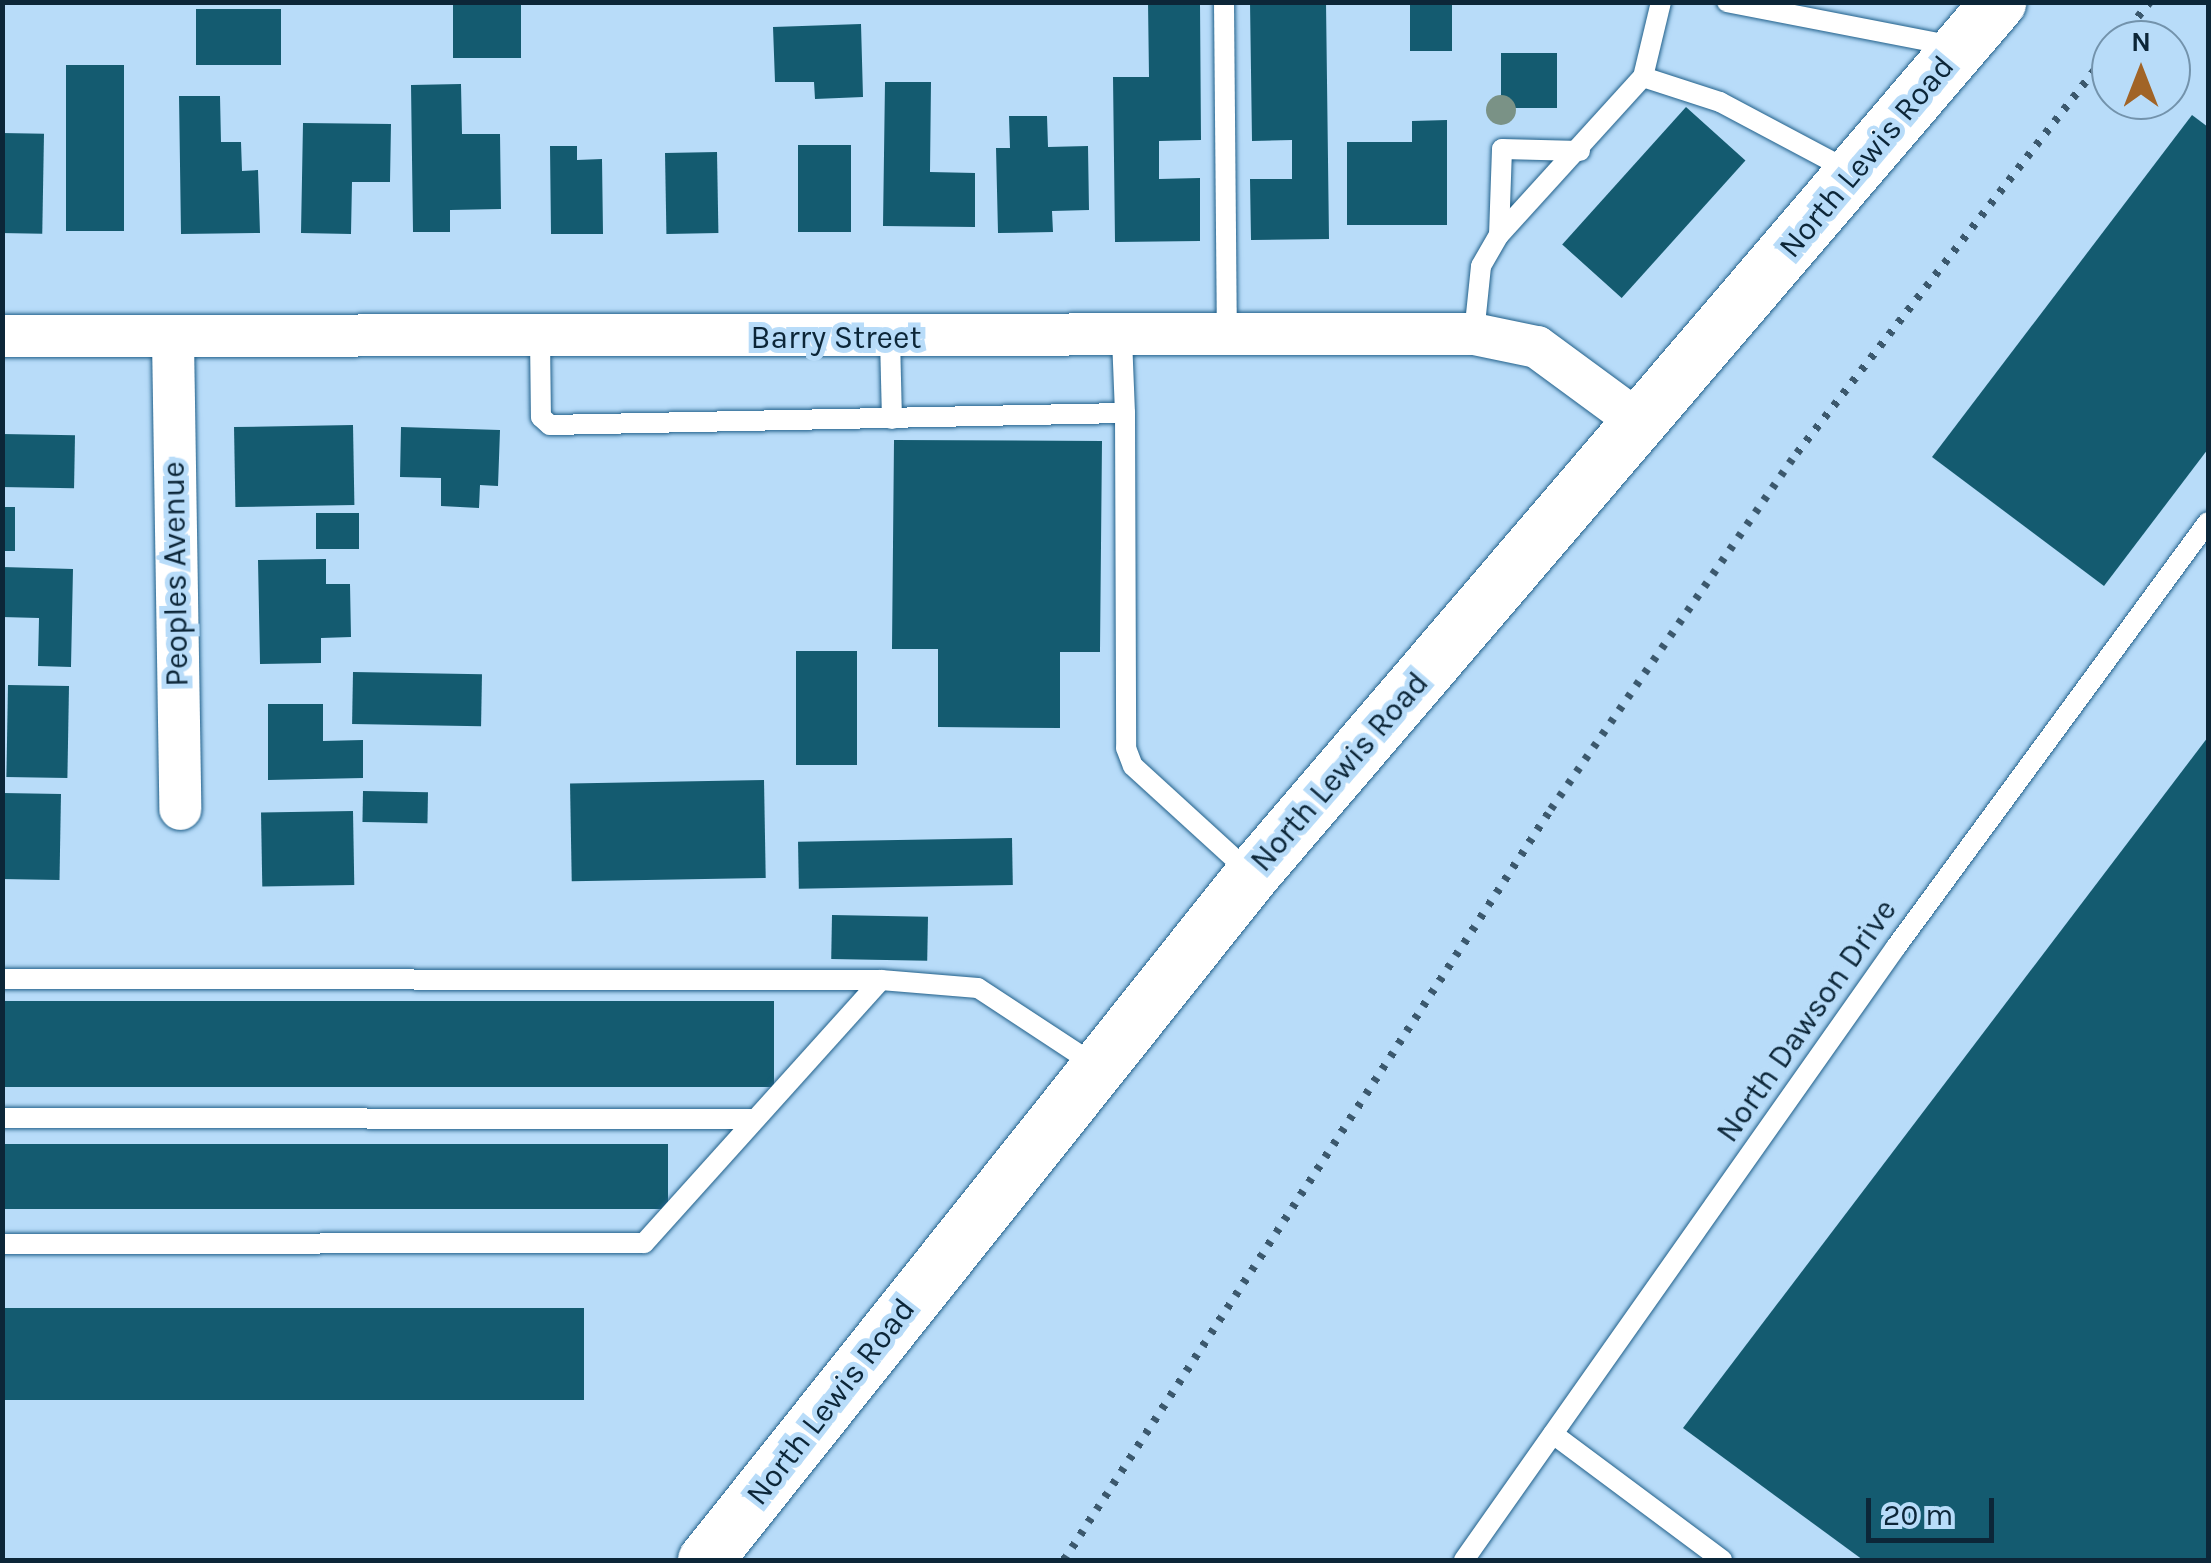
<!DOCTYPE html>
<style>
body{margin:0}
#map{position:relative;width:2211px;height:1563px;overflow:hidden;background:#b8dcf9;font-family:Karla,sans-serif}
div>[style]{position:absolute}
.building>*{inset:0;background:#145b70;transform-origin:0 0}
.roads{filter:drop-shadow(0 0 2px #21608a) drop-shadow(0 0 2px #21608a)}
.service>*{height:20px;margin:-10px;padding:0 10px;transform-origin:10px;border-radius:10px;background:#fff}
.minor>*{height:42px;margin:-21px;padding:0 21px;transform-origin:21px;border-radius:21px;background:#fff}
.primary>*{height:55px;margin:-27.5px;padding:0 27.5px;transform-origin:27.5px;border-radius:27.5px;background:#fff}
.rail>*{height:8px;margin-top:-4px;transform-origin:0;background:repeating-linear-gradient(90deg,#3b586d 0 5px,transparent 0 15px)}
.trees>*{width:30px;height:30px;margin:-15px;border-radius:50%;background:#7a9286}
span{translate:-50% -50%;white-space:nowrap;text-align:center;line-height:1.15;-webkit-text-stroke:10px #b8dcf9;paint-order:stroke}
.street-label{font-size:32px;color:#0c2638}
.frame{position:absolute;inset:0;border:5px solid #0c2638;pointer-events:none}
.north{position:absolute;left:2091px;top:20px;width:100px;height:100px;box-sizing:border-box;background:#b8dcf9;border:2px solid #7393ac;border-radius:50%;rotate:0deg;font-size:28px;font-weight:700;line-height:40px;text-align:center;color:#0c2638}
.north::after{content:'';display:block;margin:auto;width:35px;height:45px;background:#a16427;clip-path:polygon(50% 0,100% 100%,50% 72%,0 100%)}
.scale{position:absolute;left:1866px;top:1498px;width:128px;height:45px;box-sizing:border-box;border:5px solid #0c2638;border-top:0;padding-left:12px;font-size:30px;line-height:35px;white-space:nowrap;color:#0c2638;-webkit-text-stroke:8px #b8dcf9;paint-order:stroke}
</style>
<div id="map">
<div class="building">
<div style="left:453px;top:2px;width:68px;height:56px"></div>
<div style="clip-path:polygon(1148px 2px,1200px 2px,1201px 140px,1159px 141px,1159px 179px,1200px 178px,1200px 241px,1115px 242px,1113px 77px,1149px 77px)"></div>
<div style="clip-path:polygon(1250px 2px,1326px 2px,1329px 239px,1251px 240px,1250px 179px,1292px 179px,1292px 140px,1252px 141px)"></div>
<div style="left:1410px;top:2px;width:42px;height:49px"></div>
<div style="left:196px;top:9px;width:85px;height:56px"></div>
<div style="clip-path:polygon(861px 24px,863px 97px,815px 99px,814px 82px,775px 82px,773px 27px)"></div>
<div style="left:1501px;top:53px;width:56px;height:55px"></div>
<div style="left:66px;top:65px;width:58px;height:166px"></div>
<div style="clip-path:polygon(885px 82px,931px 82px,930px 172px,975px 173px,975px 227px,883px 226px)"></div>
<div style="clip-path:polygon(461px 84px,462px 134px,500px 134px,501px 209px,450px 210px,450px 232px,413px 232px,411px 85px)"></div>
<div style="clip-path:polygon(179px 96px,220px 96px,221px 142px,241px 142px,242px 171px,258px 170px,260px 233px,181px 234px)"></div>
<div style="left:1686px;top:107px;width:80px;height:185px;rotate:42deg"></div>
<div style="clip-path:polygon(2192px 115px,2208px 127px,2208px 449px,2104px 586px,1932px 457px)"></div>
<div style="clip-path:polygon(1009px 116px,1047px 116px,1048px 147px,1088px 146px,1089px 210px,1052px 211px,1053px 232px,998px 233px,996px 148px,1010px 148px)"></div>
<div style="clip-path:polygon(1447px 120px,1447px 225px,1347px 225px,1347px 142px,1412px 142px,1412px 121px)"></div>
<div style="clip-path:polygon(303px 123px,391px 124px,390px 182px,352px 182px,351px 234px,301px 233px)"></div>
<div style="left:2px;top:133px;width:42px;height:100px;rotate:1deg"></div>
<div style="left:798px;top:145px;width:53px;height:87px"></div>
<div style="clip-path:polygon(550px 146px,577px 146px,577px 160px,602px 159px,603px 234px,551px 234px)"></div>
<div style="left:717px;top:152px;width:81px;height:52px;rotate:89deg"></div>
<div style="left:353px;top:425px;width:80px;height:119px;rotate:89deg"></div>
<div style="clip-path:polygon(401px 427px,500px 430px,498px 486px,480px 485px,479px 508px,441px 506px,441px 478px,400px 477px)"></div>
<div style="left:2px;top:434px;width:73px;height:53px;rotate:1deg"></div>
<div style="clip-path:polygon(894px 440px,1102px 441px,1100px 652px,1060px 652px,1060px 728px,938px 727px,938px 649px,892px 649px)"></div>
<div style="left:2px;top:507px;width:13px;height:44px"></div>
<div style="left:316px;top:513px;width:43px;height:36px"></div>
<div style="clip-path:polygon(326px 559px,326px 584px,350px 584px,351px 637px,321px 638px,321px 663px,260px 664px,258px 560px)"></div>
<div style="clip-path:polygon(2px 567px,73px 569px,71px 667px,38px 666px,39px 618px,2px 617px)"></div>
<div style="left:796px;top:651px;width:61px;height:114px"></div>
<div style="left:353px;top:672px;width:129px;height:52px;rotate:1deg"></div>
<div style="left:8px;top:685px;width:61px;height:92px;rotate:1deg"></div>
<div style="clip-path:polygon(268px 704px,323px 704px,323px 741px,363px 740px,363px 778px,268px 780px)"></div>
<div style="clip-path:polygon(2208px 737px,2208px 1560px,1863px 1560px,1683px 1428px)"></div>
<div style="left:764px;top:780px;width:98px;height:194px;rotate:89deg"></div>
<div style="left:363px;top:791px;width:65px;height:31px;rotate:1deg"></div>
<div style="left:3px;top:793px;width:58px;height:86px;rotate:1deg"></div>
<div style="left:353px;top:811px;width:74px;height:92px;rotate:89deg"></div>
<div style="left:1012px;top:838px;width:47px;height:214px;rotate:89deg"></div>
<div style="left:832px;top:915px;width:96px;height:44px;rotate:1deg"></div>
<div style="left:2px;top:1001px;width:772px;height:86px"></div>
<div style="left:2px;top:1144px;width:666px;height:65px"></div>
<div style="left:2px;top:1308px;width:582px;height:92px"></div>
</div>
<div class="roads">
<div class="service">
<div style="left:1224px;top:2px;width:335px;rotate:89.5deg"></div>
<div style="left:1727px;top:2px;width:230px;rotate:11deg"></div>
<div style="left:1643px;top:77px;width:81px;rotate:18deg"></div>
<div style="left:1720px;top:102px;width:147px;rotate:28deg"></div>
<div style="left:1499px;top:235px;width:86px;rotate:-88deg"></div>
<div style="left:1502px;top:149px;width:78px;rotate:1.5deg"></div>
<div style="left:1474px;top:334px;width:68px;rotate:-84.1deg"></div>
<div style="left:1481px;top:266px;width:36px;rotate:-60deg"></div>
<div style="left:1499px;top:235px;width:214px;rotate:-47.7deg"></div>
<div style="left:1643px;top:77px;width:77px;rotate:-76.5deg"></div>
<div style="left:540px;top:338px;width:79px;rotate:89.3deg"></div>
<div style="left:541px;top:417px;width:12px;rotate:42deg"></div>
<div style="left:550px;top:425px;width:575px;rotate:-1.2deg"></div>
<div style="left:1125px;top:413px;width:76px;rotate:-92.3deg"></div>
<div style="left:890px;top:338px;width:81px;rotate:88.6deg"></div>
<div style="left:1125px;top:413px;width:335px;rotate:89.8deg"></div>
<div style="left:1126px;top:748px;width:19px;rotate:69deg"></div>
<div style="left:1133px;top:766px;width:159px;rotate:42.4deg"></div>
<div style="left:2px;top:979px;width:879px;rotate:0.07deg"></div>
<div style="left:881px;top:980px;width:354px;rotate:132deg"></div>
<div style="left:644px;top:1243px;width:642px;rotate:179.91deg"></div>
<div style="left:881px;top:980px;width:97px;rotate:4.7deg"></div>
<div style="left:978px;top:988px;width:140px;rotate:33.3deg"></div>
<div style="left:2px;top:1118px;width:753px;rotate:0.08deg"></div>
<div style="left:1553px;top:1434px;width:211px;rotate:36.7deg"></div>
<div style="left:1464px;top:1560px;width:750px;rotate:-54.83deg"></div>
<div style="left:1896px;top:947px;width:527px;rotate:-53.72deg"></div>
</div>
<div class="minor">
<div style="left:2px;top:336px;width:1472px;rotate:-0.08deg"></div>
<div style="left:1474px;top:334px;width:64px;rotate:11.7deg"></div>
<div style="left:1537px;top:347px;width:130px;rotate:36.3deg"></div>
<div style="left:173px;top:339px;width:470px;rotate:89.1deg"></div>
</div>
<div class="primary">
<div style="left:705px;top:1560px;width:877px;rotate:-51.43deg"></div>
<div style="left:1252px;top:874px;width:1148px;rotate:-49.45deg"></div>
</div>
</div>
<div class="rail">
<div style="left:2119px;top:40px;width:49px;rotate:-50.8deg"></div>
<div style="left:1064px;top:1560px;width:895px;rotate:-57.04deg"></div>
<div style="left:1551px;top:809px;width:433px;rotate:-55.4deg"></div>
<div style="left:1797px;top:453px;width:512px;rotate:-52.14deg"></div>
</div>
<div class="trees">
<div style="left:1501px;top:110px"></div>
</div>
<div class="street-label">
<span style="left:1867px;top:157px;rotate:-50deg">North Lewis Road</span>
<span style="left:836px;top:338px">Barry Street</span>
<span style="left:176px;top:574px;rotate:-91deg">Peoples Avenue</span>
<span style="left:1340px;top:772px;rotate:-49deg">North Lewis Road</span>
<span style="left:1807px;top:1021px;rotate:-55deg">North Dawson Drive</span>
<span style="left:831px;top:1402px;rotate:-52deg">North Lewis Road</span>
</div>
<div class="frame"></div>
<div class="north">N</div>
<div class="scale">20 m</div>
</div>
